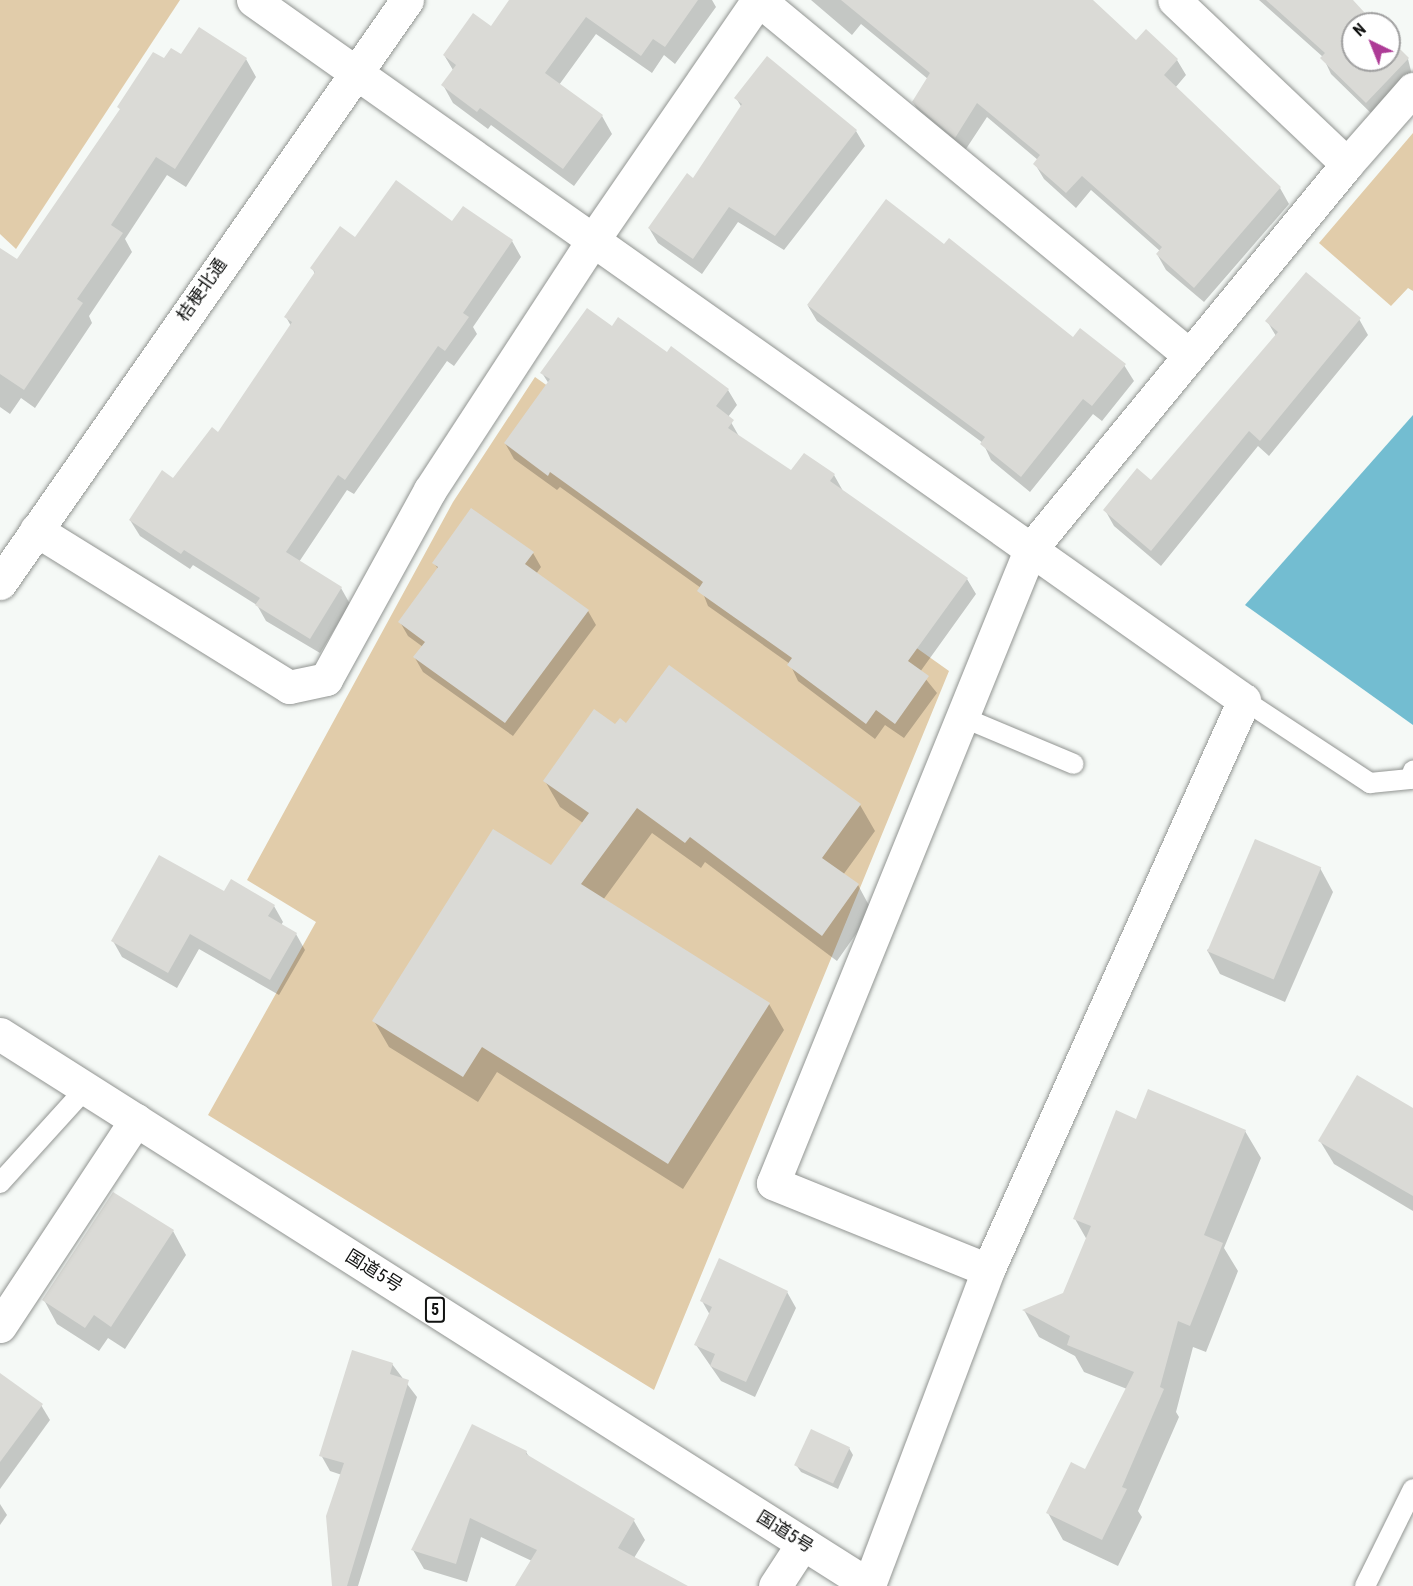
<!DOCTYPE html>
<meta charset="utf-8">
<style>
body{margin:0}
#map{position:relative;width:1413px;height:1586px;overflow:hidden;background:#f5f9f6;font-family:"Roboto Condensed","Noto Sans JP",sans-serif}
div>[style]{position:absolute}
.green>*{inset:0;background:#e1ccaa}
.water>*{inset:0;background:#73bdd1}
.shadow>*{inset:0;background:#0003}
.building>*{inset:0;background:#dadad6;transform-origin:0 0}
.roads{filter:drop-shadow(0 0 2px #929592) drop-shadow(0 0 2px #929592)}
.lane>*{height:20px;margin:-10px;padding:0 10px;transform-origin:10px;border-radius:10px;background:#fff}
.street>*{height:33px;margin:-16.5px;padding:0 16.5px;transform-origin:16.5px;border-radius:16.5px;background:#fff}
.secondary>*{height:33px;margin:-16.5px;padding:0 16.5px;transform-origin:16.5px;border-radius:16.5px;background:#fff}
.highway>*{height:33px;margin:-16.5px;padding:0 16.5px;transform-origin:16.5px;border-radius:16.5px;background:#fff}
span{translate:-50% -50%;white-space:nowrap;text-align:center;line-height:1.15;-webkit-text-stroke:4.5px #fff;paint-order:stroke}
.shield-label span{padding:2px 4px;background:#fff;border:2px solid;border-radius:4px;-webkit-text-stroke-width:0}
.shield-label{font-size:16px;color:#111211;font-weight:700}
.street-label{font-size:18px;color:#111211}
.north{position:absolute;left:1341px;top:12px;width:60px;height:60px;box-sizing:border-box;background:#fff;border:2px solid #a0a0a0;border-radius:50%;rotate:317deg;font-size:16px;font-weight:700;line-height:24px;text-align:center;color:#111211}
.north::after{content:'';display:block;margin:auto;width:21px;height:27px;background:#ad3b96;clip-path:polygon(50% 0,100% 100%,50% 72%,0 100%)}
</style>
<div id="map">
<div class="green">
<div style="clip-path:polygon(0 0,180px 0,16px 249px,0 234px)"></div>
<div style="clip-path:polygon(1413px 133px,1413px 291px,1408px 288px,1391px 306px,1319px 243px)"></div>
<div style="clip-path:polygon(535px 377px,949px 671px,654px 1390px,208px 1115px,316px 922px,247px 880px,453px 502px)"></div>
</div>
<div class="water">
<div style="clip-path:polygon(1413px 415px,1413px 725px,1245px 605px)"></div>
</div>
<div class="shadow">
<div style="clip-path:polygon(511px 0,712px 0,716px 7px,675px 64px,664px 55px,652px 73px,596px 34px,559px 85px,602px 116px,612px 134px,574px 186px,491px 125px,488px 129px,453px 103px,443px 85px,453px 70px,444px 55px,491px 28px)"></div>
<div style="clip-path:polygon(811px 0,1089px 0,1137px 42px,1177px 60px,1186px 75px,1175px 88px,1280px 188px,1289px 204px,1204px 302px,1166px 270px,1157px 254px,1160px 251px,1091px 190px,1076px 208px,1044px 179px,1035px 164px,1038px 160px,987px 117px,964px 152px,922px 117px,913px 102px,928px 79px,861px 24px,852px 35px)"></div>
<div style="clip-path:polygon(1259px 0,1352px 0,1373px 24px,1353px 24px,1353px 60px,1389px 60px,1389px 40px,1408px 59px,1413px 79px,1376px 118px,1331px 74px,1323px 57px)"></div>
<div style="clip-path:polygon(181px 57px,246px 59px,256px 77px,186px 187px,167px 175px,125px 239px,132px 252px,89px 316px,92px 323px,35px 408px,21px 398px,10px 414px,0 407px,0 261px,17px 261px,121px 111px,119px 107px,164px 60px)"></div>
<div style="clip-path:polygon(736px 98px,856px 131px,865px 146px,784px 250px,738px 222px,702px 274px,658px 243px,649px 228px,694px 180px,742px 108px)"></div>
<div style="clip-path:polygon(463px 208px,512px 241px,521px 257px,473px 327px,477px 334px,454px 366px,447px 361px,354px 494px,347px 490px,299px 562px,341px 588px,350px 604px,320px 653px,266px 621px,257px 605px,193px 565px,190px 569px,140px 536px,130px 520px,219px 434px,291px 326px,286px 317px,315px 274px,312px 268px,355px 239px,453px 223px)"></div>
<div style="clip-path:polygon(808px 306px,1074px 339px,1124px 365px,1134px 381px,1102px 421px,1093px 414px,1030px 492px,991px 460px,983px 443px,817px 321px)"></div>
<div style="clip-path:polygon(1359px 319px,1368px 335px,1269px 456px,1258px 446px,1161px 566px,1114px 526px,1105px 510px,1151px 482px,1276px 336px,1267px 321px)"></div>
<div style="clip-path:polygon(612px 328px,668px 354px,728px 390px,737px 405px,728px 417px,740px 438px,791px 473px,834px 475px,843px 491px,967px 579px,976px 594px,920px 672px,937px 693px,904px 738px,885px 725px,875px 739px,798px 681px,790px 664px,708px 606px,701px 588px,560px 487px,557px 490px,514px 459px,505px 443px,549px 384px,542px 373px)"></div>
<div style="clip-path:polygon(533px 553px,541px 567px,536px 574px,588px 611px,596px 625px,513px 736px,423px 672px,415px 658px,423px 647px,408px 636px,400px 622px,438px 569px,434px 563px)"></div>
<div style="clip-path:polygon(627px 725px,860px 805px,875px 831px,843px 875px,858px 885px,872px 911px,837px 961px,705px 862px,701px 868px,652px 833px,603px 900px,769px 1004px,784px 1030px,683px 1189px,497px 1072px,478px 1102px,389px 1047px,374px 1021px,551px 867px,583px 823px,560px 807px,545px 781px,616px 726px)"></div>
<div style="clip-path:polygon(1320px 868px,1333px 892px,1285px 1002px,1220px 974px,1207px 950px)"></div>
<div style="clip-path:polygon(224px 893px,274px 906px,283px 922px,281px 925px,296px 934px,305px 950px,279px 995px,199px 949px,177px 988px,122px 957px,113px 941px)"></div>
<div style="clip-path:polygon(1413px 1110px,1413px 1211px,1334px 1164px,1320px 1141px)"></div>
<div style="clip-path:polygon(1137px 1120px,1245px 1131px,1261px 1158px,1224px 1248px,1238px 1271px,1206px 1352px,1193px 1347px,1176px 1412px,1179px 1417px,1138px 1511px,1142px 1517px,1118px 1566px,1063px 1540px,1048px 1513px,1085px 1471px,1127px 1389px,1084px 1372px,1075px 1356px,1039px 1337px,1024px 1310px,1064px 1294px,1087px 1240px,1075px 1219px)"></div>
<div style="clip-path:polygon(173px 1231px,186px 1255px,125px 1349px,108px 1338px,99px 1351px,57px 1324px,44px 1300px)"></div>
<div style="clip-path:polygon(787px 1292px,796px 1308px,755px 1397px,721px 1381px,696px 1345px,710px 1315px,702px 1301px)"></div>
<div style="clip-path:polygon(392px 1364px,417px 1397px,358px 1586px,334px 1586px,342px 1475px,330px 1471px,321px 1455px)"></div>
<div style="clip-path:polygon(0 1379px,41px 1405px,50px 1420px,0 1489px)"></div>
<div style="clip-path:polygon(849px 1448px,853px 1455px,838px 1489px,801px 1472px,796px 1465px)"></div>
<div style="clip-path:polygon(526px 1452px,530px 1458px,634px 1521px,645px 1540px,634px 1558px,685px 1586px,518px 1586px,532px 1561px,481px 1537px,467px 1582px,424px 1569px,413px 1550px)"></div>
<div style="clip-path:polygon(0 1504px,7px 1515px,0 1525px)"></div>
</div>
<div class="building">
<div style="clip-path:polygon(509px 0,698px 0,665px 47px,653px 39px,641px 56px,586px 17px,545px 73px,603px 115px,563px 169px,480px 108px,477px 112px,441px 85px,456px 65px,443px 55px,473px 13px,491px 26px)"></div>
<div style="clip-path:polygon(841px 0,1093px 0,1136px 40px,1146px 29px,1178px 59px,1164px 75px,1281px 187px,1194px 288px,1156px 254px,1162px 247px,1082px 176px,1066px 193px,1033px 164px,1040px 155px,977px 103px,955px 138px,912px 102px,930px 73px)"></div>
<div style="clip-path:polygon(1266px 0,1353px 0,1375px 24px,1353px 24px,1353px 60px,1389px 60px,1389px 38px,1409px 58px,1366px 103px,1320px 58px,1325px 53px)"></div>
<div style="clip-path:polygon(199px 27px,247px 58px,175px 169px,156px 157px,111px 225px,123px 233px,77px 299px,83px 303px,24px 390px,0 374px,0 248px,17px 259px,120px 109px,117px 107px,153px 52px,164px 58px,171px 48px,181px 54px)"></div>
<div style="clip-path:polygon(767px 56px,857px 130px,775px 236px,729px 207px,693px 259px,648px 228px,687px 173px,693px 178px,742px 104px,734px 98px)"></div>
<div style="clip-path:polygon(396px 180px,452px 221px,463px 206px,513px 240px,463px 313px,469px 317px,445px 351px,438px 346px,345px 480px,338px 475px,286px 552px,342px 587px,310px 639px,255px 605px,260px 598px,184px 550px,181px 554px,129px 520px,162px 470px,173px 478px,212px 427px,218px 432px,292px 322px,284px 317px,315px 272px,310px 268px,340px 226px,355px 237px)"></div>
<div style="clip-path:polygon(886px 199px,944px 244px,949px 238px,1073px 337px,1080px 328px,1126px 364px,1092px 406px,1083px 399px,1021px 477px,980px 444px,985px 437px,807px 305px)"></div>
<div style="clip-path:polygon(1306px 272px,1361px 318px,1260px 441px,1249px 431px,1151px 551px,1103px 510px,1137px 468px,1151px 480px,1278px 332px,1265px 321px)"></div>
<div style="clip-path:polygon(587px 308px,612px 326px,618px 317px,667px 352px,671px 346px,729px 389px,716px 406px,734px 420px,728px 428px,791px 470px,804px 453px,835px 474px,830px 481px,968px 578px,908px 661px,929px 676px,895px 724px,876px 710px,866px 724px,787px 665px,792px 658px,697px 591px,703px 582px,550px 472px,548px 476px,504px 443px,550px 379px,540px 373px)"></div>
<div style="clip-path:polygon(471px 508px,534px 552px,525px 564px,589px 610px,505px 723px,413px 657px,425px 642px,398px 622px,438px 567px,432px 563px)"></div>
<div style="clip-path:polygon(669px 665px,861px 804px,822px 858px,859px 884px,822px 936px,690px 837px,685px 843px,637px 808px,581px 884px,770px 1003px,668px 1164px,482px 1047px,463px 1077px,372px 1021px,493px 829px,551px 865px,589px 813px,543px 781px,594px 709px,615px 724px,620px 718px,626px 723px)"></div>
<div style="left:1255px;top:839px;width:72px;height:122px;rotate:23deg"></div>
<div style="clip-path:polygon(159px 855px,224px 891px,231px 879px,275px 905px,268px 916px,297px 933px,270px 980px,190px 934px,168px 973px,111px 941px)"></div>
<div style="clip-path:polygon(1357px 1075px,1413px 1108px,1413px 1196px,1318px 1141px)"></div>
<div style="clip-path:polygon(1148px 1089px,1246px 1130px,1204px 1235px,1223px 1243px,1190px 1326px,1178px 1321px,1160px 1387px,1164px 1389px,1122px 1487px,1127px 1489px,1102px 1540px,1046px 1513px,1071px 1462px,1085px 1469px,1134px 1372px,1067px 1345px,1070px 1336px,1022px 1310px,1063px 1293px,1091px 1226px,1073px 1219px,1116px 1110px,1136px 1119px)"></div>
<div style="clip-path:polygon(113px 1192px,174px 1230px,111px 1327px,94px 1315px,85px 1328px,42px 1300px)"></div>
<div style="clip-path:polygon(719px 1258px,788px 1291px,746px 1382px,710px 1366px,715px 1354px,694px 1345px,712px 1307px,700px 1301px)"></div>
<div style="clip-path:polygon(352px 1350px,393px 1363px,390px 1374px,409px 1380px,347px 1586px,332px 1586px,326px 1516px,344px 1463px,319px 1456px)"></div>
<div style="clip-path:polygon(0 1373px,43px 1404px,0 1462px)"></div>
<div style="clip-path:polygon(472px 1424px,527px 1451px,526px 1454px,635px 1519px,618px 1548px,688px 1586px,515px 1586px,537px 1550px,470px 1518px,456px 1564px,411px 1550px)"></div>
<div style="left:811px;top:1429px;width:43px;height:40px;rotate:25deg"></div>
</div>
<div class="roads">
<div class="lane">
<div style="left:1244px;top:700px;width:151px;rotate:33.4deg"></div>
<div style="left:1370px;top:783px;width:40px;rotate:-5.7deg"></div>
<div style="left:1410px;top:779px;width:9px;rotate:-69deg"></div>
<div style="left:962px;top:717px;width:121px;rotate:22.8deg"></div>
<div style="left:0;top:1183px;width:128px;rotate:-47.8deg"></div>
<div style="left:1365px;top:1586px;width:108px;rotate:-63.7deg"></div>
</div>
<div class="street">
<div style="left:253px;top:0;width:1213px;rotate:35.24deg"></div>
<div style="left:1244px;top:700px;width:625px;rotate:114.19deg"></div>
<div style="left:988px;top:1270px;width:337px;rotate:110.7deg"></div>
<div style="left:759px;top:0;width:558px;rotate:39.54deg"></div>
<div style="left:1347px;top:164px;width:100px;rotate:-48.7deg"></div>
<div style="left:36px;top:530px;width:298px;rotate:31.8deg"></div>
<div style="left:289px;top:687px;width:38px;rotate:-12deg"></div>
<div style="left:326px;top:679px;width:216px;rotate:-61.2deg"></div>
<div style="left:430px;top:490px;width:298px;rotate:-56.9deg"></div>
<div style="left:593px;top:240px;width:291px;rotate:-55.5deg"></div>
<div style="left:988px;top:1270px;width:232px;rotate:-158deg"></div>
<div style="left:773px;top:1183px;width:683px;rotate:-67.9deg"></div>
<div style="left:1030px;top:550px;width:499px;rotate:-50.6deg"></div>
<div style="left:1347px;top:164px;width:238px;rotate:-136.5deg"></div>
<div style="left:0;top:1326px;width:247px;rotate:-56.6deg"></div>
<div style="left:775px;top:1586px;width:51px;rotate:-56.9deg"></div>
</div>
<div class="secondary">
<div style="left:0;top:583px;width:711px;rotate:-55.08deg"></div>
</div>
<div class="highway">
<div style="left:0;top:1034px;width:1030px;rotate:32.39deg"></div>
</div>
</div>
<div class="shield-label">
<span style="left:435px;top:1310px">5</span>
</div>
<div class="street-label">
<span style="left:202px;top:290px;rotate:-55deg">桔梗北通</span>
<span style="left:374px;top:1271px;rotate:32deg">国道5号</span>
<span style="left:785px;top:1532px;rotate:32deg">国道5号</span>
</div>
<div class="north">N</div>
</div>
